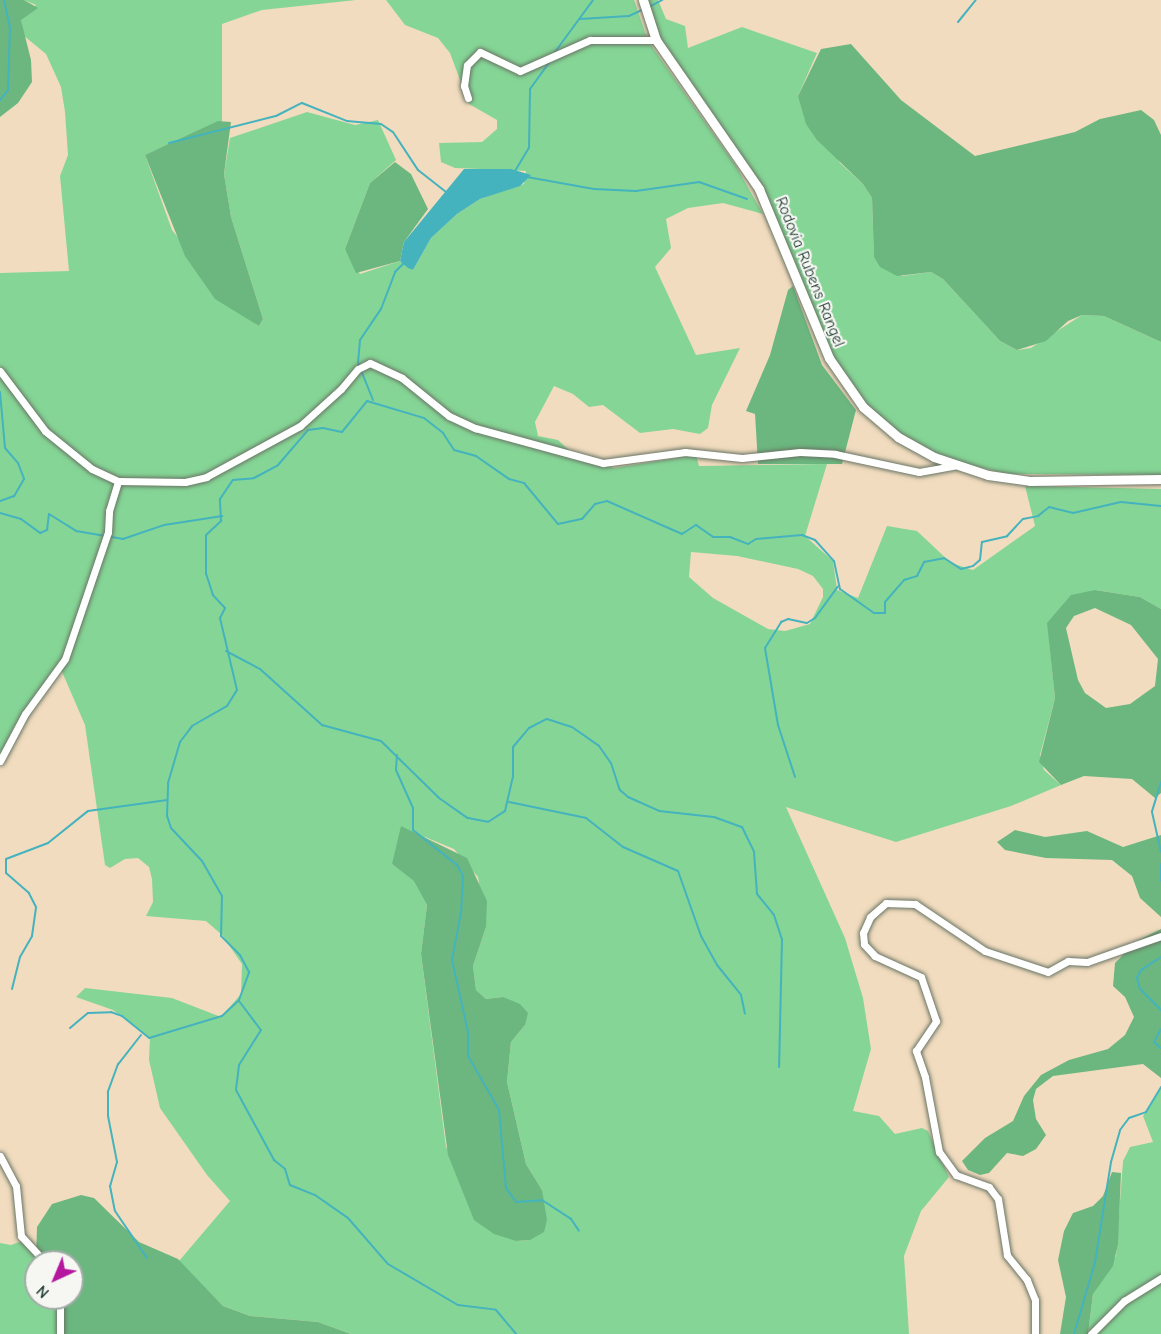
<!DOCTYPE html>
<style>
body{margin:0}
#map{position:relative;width:1161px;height:1334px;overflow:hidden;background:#f2dcbf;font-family:"Comic Neue",sans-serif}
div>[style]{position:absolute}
.green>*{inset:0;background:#85d696}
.forest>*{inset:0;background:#6cb77f}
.water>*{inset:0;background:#44b3bd}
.stream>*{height:2px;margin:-1px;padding:0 1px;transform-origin:1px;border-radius:1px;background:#44b3bd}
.roads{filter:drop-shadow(0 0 2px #697565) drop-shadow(0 0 2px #697565)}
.minor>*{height:7px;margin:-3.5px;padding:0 3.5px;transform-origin:3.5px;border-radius:3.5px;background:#fff}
.major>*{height:9px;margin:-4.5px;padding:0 4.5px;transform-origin:4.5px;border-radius:4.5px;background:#fff}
span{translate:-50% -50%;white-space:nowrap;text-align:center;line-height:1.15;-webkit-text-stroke:4.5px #f6f6f2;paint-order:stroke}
.street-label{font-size:16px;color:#1f3d34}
.north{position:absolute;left:24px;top:1250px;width:60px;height:60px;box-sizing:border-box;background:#f6f6f2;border:2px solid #a0aca6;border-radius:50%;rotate:224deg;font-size:16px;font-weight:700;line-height:24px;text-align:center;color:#1f3d34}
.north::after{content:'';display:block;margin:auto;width:21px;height:27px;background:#b5179e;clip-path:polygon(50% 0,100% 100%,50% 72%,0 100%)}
</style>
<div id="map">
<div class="green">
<div style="clip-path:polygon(evenodd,24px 0,356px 0,262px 10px,222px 24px,222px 122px,145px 155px,172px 230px,236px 311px,259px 326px,263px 319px,231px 217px,224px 174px,230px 138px,307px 112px,355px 125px,378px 120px,396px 160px,370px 183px,345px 249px,360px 274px,400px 261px,413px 270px,431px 238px,457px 214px,480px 199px,524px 184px,526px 171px,455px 168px,441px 162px,439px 143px,482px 142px,497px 129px,497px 120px,469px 104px,450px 53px,438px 38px,405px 25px,386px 0,634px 0,648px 41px,736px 166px,763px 214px,723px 203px,688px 208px,666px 219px,671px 248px,655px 267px,696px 355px,740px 348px,712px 405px,708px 428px,700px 434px,673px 429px,640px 433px,603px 405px,589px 407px,573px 394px,554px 386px,535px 422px,538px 436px,558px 440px,572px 453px,614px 468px,696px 455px,699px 466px,827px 464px,805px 536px,833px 561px,837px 590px,858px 598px,887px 526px,917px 531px,951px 563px,973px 570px,1035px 526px,1025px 486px,1161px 489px,1161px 609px,1140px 597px,1095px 590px,1049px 639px,1055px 698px,1040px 755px,1044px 770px,1061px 785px,1011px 806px,896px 842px,786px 807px,845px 938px,863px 998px,871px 1049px,853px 1111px,879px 1116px,895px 1134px,922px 1128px,928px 1131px,949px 1177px,921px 1211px,904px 1256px,909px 1334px,351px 1334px,318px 1322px,250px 1316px,223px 1306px,179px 1261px,230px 1201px,207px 1175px,160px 1108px,149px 1060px,150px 1038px,113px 1010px,76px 997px,85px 988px,172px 998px,221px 1017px,241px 994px,242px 964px,222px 935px,206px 921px,146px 916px,153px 902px,152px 879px,149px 867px,138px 858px,125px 859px,110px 868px,105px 865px,85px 725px,60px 667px,0 759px,0 273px,69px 271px,60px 176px,68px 155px,65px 112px,61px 87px,46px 54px,23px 35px,21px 20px,36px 5px,24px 0,691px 552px,737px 556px,798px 569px,813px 576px,823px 589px,823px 597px,810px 624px,785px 631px,768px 629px,713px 598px,689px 577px,691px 552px,24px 0,425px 837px,454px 849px,478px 877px,486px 927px,473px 966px,476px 990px,486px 999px,503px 997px,525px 1025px,511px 1042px,507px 1082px,526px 1164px,542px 1190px,530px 1240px,516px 1241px,446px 1147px,421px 954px,427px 905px,415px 881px,392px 864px,425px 837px)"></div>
<div style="clip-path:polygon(644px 0,658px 0,666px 19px,685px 26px,688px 48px,742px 27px,817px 53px,798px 96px,840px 163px,863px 184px,872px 198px,874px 257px,902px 276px,931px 272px,943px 279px,1000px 341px,1017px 350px,1031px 348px,1082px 315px,1104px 316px,1161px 342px,1161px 475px,1007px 474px,941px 458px,880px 421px,837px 371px,765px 194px,657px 37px)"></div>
<div style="clip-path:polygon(1161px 1088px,1161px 1334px,1088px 1334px,1093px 1294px,1116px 1256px,1123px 1161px,1130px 1147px,1153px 1142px,1143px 1116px)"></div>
<div style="clip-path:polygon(22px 1241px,42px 1262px,36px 1262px,36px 1298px,59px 1298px,59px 1334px,0 1334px,0 1243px,11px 1245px)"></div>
</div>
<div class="forest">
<div style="clip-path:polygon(0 0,24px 0,38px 8px,21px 20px,31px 60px,32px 82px,18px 103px,0 117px)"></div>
<div style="clip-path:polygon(851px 44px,901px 100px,975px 156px,1075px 132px,1100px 119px,1123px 114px,1141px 110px,1154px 120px,1161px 135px,1161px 342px,1104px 316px,1082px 315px,1068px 321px,1046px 341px,1017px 350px,1000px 341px,943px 279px,931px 272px,897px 276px,880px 267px,874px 257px,872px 198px,863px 184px,817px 140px,806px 124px,798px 96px,821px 49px)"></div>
<div style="clip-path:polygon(218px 121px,231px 122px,224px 174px,231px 217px,263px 319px,259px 326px,215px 299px,185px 256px,145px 155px)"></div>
<div style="clip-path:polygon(395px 162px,411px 174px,428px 209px,404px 242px,400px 261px,356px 273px,345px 249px,370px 183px)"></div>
<div style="clip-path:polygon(793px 286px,822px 365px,856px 410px,842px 464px,758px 464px,755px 414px,746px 411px,770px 355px,788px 290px)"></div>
<div style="clip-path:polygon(evenodd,1095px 590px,1140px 597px,1161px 609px,1161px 793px,1155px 798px,1132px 779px,1084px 776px,1061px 785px,1039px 762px,1055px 698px,1047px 623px,1071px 595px,1095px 590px,1095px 608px,1131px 625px,1158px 659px,1155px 686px,1130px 704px,1106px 708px,1085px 693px,1078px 680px,1066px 628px,1074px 616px,1095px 608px)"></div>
<div style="clip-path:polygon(401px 826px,467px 858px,487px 901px,486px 927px,473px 966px,476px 990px,486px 999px,503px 997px,520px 1004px,528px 1013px,525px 1025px,511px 1042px,507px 1082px,526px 1164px,542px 1190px,547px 1220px,544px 1232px,530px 1240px,516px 1241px,494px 1234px,474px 1220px,448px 1155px,421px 954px,427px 905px,414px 881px,392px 864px)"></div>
<div style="clip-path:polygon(1015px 830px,1045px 837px,1087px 831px,1123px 847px,1161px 835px,1161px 917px,1140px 898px,1132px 876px,1112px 860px,1046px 858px,1005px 850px,997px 842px)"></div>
<div style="clip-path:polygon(1161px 929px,1161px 1078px,1143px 1064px,1053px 1076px,1036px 1089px,1033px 1100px,1036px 1119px,1046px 1135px,1036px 1149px,1023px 1156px,1007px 1153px,989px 1173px,980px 1175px,968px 1170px,962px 1161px,985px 1138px,1013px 1121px,1024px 1096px,1041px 1075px,1069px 1060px,1108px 1049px,1125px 1035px,1134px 1017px,1125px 997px,1113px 986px,1115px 963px,1137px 941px)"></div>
<div style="clip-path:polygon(1112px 1172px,1121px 1173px,1118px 1244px,1113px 1266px,1093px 1294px,1088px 1334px,1060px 1334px,1066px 1297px,1058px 1260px,1064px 1231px,1073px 1213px,1093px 1206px,1103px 1196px)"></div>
<div style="clip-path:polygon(81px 1195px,94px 1198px,139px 1242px,178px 1259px,223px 1306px,250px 1316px,318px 1322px,351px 1334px,59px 1334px,59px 1298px,72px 1298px,72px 1262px,42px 1262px,36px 1258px,37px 1227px,52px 1204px)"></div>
</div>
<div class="water">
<div style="clip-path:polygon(464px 169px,511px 169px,531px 175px,520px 186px,480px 199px,457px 214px,431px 238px,413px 270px,408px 268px,400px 261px,404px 242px)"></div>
</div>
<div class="stream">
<div style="left:649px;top:7px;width:15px;rotate:-28deg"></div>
<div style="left:580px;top:19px;width:49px;rotate:-3.5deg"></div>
<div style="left:629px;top:16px;width:17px;rotate:-25deg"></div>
<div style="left:958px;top:22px;width:28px;rotate:-51deg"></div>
<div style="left:555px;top:52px;width:64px;rotate:-53.8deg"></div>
<div style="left:0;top:100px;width:13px;rotate:-51deg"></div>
<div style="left:8px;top:90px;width:62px;rotate:-88.2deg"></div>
<div style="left:10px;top:28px;width:29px;rotate:-102deg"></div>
<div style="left:169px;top:143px;width:110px;rotate:-14.2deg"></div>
<div style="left:276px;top:116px;width:29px;rotate:-27deg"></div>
<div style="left:302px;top:103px;width:48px;rotate:21.8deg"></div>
<div style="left:347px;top:121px;width:34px;rotate:5deg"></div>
<div style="left:381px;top:124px;width:14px;rotate:34deg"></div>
<div style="left:393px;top:132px;width:45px;rotate:56.7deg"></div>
<div style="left:418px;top:170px;width:36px;rotate:38deg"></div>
<div style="left:515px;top:171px;width:27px;rotate:-59deg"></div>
<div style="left:529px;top:148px;width:59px;rotate:-89deg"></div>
<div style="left:530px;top:89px;width:36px;rotate:-54deg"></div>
<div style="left:527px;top:177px;width:68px;rotate:10.2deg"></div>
<div style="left:594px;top:189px;width:42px;rotate:2.7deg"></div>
<div style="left:636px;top:191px;width:64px;rotate:-8.1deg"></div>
<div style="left:699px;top:182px;width:51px;rotate:19.5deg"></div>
<div style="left:0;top:392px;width:56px;rotate:84.9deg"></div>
<div style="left:5px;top:448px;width:20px;rotate:49deg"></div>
<div style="left:18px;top:463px;width:17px;rotate:69deg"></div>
<div style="left:24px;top:479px;width:20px;rotate:120deg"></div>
<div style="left:14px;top:496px;width:15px;rotate:160deg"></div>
<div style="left:373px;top:400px;width:40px;rotate:-112deg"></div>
<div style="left:358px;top:363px;width:23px;rotate:-85deg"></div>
<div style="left:360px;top:340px;width:37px;rotate:-56deg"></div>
<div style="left:381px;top:309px;width:40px;rotate:-69deg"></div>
<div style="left:395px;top:272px;width:13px;rotate:-45deg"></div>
<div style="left:0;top:513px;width:22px;rotate:16deg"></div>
<div style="left:21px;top:519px;width:24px;rotate:36deg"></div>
<div style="left:40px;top:533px;width:8px;rotate:-23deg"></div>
<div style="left:47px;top:530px;width:16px;rotate:-83deg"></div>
<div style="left:49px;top:514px;width:32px;rotate:32deg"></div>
<div style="left:76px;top:531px;width:48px;rotate:9.7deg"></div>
<div style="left:123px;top:539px;width:43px;rotate:-18.9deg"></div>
<div style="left:164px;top:525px;width:59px;rotate:-8.8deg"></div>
<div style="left:226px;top:651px;width:38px;rotate:28deg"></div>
<div style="left:260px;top:669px;width:84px;rotate:42.1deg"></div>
<div style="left:322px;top:725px;width:61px;rotate:15.2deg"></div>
<div style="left:381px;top:741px;width:81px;rotate:44.5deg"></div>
<div style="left:439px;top:798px;width:35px;rotate:35deg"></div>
<div style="left:468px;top:818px;width:20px;rotate:11deg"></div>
<div style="left:488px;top:822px;width:20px;rotate:-33deg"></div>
<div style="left:505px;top:811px;width:36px;rotate:-77deg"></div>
<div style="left:513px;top:776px;width:29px;rotate:-90deg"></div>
<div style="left:513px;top:747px;width:25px;rotate:-50deg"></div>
<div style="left:529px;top:728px;width:20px;rotate:-27deg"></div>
<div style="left:547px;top:719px;width:26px;rotate:18deg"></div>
<div style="left:572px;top:727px;width:33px;rotate:35deg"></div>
<div style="left:599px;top:746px;width:21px;rotate:55deg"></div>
<div style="left:611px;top:763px;width:28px;rotate:72deg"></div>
<div style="left:620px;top:790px;width:11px;rotate:41deg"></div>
<div style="left:628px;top:797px;width:34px;rotate:24deg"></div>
<div style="left:659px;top:811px;width:55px;rotate:6.2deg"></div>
<div style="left:714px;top:817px;width:30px;rotate:20deg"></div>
<div style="left:742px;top:827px;width:28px;rotate:64deg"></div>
<div style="left:754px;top:852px;width:42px;rotate:85.9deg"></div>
<div style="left:757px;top:894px;width:27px;rotate:51deg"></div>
<div style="left:774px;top:915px;width:25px;rotate:72deg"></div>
<div style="left:782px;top:939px;width:128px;rotate:91.3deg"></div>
<div style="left:397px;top:755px;width:15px;rotate:94deg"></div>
<div style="left:396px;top:770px;width:42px;rotate:65.9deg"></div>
<div style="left:413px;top:808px;width:22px;rotate:90deg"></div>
<div style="left:413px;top:830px;width:56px;rotate:38.5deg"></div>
<div style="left:457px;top:865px;width:13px;rotate:61deg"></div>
<div style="left:463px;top:876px;width:36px;rotate:93deg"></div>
<div style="left:461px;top:912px;width:49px;rotate:100.6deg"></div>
<div style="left:452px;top:960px;width:74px;rotate:77.5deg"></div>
<div style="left:468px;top:1032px;width:24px;rotate:90deg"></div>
<div style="left:468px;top:1056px;width:62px;rotate:60.1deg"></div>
<div style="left:499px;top:1110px;width:78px;rotate:84.9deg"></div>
<div style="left:506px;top:1188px;width:17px;rotate:54deg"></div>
<div style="left:516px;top:1202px;width:26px;rotate:-4deg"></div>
<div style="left:542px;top:1200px;width:35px;rotate:33deg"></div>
<div style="left:571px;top:1219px;width:14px;rotate:56deg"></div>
<div style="left:795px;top:777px;width:55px;rotate:-108.1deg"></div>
<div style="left:778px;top:725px;width:78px;rotate:-99.6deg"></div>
<div style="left:765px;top:648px;width:31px;rotate:-58deg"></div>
<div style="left:781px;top:622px;width:8px;rotate:-23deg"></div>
<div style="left:788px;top:619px;width:19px;rotate:12deg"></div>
<div style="left:807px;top:623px;width:9px;rotate:-32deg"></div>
<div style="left:815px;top:618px;width:39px;rotate:-54deg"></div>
<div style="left:1161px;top:782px;width:31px;rotate:107deg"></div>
<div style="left:1152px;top:812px;width:41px;rotate:77.3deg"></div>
<div style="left:509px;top:802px;width:79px;rotate:11.7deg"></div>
<div style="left:586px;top:818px;width:47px;rotate:38.1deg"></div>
<div style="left:623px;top:847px;width:60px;rotate:23.6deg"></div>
<div style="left:678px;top:871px;width:69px;rotate:70.5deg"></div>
<div style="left:701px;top:936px;width:33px;rotate:61deg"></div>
<div style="left:717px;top:965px;width:38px;rotate:51deg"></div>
<div style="left:741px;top:995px;width:19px;rotate:78deg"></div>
<div style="left:1161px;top:864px;width:17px;rotate:90deg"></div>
<div style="left:1161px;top:957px;width:24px;rotate:147deg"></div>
<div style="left:1141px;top:970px;width:9px;rotate:117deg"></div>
<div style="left:1137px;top:978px;width:11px;rotate:75deg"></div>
<div style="left:1140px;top:989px;width:30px;rotate:45deg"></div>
<div style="left:12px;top:989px;width:33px;rotate:-76deg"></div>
<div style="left:20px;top:957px;width:24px;rotate:-60deg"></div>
<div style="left:32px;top:936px;width:29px;rotate:-82deg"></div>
<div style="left:36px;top:907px;width:16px;rotate:-117deg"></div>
<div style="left:29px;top:893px;width:30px;rotate:-139deg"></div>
<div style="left:6px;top:873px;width:14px;rotate:-90deg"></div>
<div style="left:6px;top:859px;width:45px;rotate:-20.9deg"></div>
<div style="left:48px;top:843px;width:51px;rotate:-38.7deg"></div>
<div style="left:88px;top:811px;width:80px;rotate:-7.9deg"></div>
<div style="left:239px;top:1001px;width:36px;rotate:53deg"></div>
<div style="left:261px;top:1030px;width:41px;rotate:122.2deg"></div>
<div style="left:239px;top:1065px;width:25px;rotate:97deg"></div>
<div style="left:236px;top:1090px;width:80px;rotate:61.5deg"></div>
<div style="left:274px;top:1160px;width:14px;rotate:39deg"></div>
<div style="left:285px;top:1169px;width:17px;rotate:73deg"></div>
<div style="left:290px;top:1185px;width:27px;rotate:22deg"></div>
<div style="left:315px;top:1195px;width:40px;rotate:34.9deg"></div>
<div style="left:348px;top:1218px;width:61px;rotate:49deg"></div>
<div style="left:388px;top:1264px;width:81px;rotate:30.4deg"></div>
<div style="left:458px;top:1305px;width:38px;rotate:7deg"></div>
<div style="left:496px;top:1310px;width:31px;rotate:50deg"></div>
<div style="left:70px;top:1028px;width:23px;rotate:-40deg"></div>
<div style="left:88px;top:1013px;width:23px;rotate:-2deg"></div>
<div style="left:111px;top:1012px;width:12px;rotate:20deg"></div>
<div style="left:122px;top:1016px;width:35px;rotate:39deg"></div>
<div style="left:149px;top:1038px;width:76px;rotate:-16.8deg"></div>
<div style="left:222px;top:1016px;width:23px;rotate:-43deg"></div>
<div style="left:239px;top:1000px;width:30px;rotate:-70deg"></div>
<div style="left:249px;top:972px;width:19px;rotate:-118deg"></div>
<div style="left:240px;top:955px;width:27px;rotate:-135deg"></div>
<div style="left:221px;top:936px;width:40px;rotate:-88.6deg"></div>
<div style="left:222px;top:896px;width:40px;rotate:-119.7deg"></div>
<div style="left:202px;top:861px;width:45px;rotate:-133.2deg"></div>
<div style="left:171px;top:828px;width:13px;rotate:-108deg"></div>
<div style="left:167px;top:816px;width:33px;rotate:-88deg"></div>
<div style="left:168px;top:783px;width:43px;rotate:-73.7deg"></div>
<div style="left:180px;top:742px;width:20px;rotate:-53deg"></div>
<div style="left:192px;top:726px;width:40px;rotate:-29.7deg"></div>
<div style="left:227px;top:706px;width:19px;rotate:-58deg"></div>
<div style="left:237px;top:690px;width:74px;rotate:-103.3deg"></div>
<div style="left:220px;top:618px;width:11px;rotate:-63deg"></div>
<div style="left:225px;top:608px;width:18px;rotate:-133deg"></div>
<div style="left:213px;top:595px;width:22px;rotate:-108deg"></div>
<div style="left:206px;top:574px;width:39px;rotate:-90deg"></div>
<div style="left:206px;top:535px;width:21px;rotate:-43deg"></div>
<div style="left:221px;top:521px;width:22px;rotate:-93deg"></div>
<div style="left:220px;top:499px;width:23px;rotate:-56deg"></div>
<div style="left:233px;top:480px;width:21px;rotate:-5deg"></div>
<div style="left:254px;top:478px;width:27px;rotate:-28deg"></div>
<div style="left:278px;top:465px;width:46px;rotate:-49.4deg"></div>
<div style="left:308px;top:430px;width:15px;rotate:-8deg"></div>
<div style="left:323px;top:428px;width:19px;rotate:12deg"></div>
<div style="left:342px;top:432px;width:40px;rotate:-51deg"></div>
<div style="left:367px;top:401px;width:59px;rotate:16.6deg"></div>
<div style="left:424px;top:418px;width:24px;rotate:38deg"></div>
<div style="left:443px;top:433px;width:20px;rotate:57deg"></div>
<div style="left:454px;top:450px;width:23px;rotate:15deg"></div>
<div style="left:476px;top:456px;width:40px;rotate:34.9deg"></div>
<div style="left:509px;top:479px;width:16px;rotate:15deg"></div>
<div style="left:524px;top:483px;width:53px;rotate:50.3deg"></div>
<div style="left:558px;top:524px;width:25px;rotate:-12deg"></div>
<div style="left:582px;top:519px;width:20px;rotate:-49deg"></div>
<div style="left:595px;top:504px;width:12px;rotate:-14deg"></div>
<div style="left:607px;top:501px;width:82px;rotate:23.7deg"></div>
<div style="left:682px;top:534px;width:17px;rotate:-33deg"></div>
<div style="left:696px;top:525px;width:21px;rotate:35deg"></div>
<div style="left:713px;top:537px;width:17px"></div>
<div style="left:730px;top:537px;width:19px;rotate:21deg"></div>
<div style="left:748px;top:544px;width:9px;rotate:-32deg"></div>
<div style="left:756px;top:539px;width:46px;rotate:-5deg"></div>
<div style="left:802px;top:535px;width:14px;rotate:21deg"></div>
<div style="left:815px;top:540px;width:28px;rotate:48deg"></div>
<div style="left:834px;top:561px;width:29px;rotate:78deg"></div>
<div style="left:840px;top:589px;width:42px;rotate:35.2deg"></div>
<div style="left:874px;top:613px;width:11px"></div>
<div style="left:885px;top:613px;width:11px;rotate:-90deg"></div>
<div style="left:885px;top:602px;width:29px;rotate:-49deg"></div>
<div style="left:904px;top:580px;width:14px;rotate:-17deg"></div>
<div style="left:917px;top:576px;width:16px;rotate:-63deg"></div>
<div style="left:924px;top:562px;width:20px;rotate:-11deg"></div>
<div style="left:944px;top:558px;width:20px;rotate:33deg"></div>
<div style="left:961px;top:569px;width:12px;rotate:-14deg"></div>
<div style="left:973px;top:566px;width:9px;rotate:-41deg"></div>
<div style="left:980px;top:560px;width:18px;rotate:-84deg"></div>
<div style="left:982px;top:542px;width:26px;rotate:-13deg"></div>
<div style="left:1007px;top:536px;width:23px;rotate:-47deg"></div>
<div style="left:1023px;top:519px;width:15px;rotate:-11deg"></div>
<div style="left:1038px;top:516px;width:14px;rotate:-39deg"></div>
<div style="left:1049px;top:507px;width:25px;rotate:14deg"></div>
<div style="left:1073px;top:513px;width:49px;rotate:-12.9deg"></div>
<div style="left:1121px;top:502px;width:40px;rotate:5.7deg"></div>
<div style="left:1161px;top:1029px;width:15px;rotate:118deg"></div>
<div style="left:1154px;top:1042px;width:9px;rotate:41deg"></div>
<div style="left:141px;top:1035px;width:37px;rotate:128deg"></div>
<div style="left:118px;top:1064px;width:30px;rotate:110deg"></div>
<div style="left:108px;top:1092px;width:24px;rotate:90deg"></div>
<div style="left:108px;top:1116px;width:47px;rotate:78.9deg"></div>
<div style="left:117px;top:1162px;width:25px;rotate:106deg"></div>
<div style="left:110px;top:1186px;width:25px;rotate:79deg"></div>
<div style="left:115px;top:1211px;width:57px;rotate:55.8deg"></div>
<div style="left:1074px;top:1334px;width:75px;rotate:-73.7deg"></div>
<div style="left:1095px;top:1262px;width:101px;rotate:-80.9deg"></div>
<div style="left:1111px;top:1162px;width:33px;rotate:-74deg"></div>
<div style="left:1120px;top:1130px;width:15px;rotate:-53deg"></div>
<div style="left:1129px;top:1118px;width:18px;rotate:-19deg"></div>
<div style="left:1146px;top:1112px;width:29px;rotate:-59deg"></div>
</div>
<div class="roads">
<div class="minor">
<div style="left:468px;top:98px;width:13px;rotate:-108deg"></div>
<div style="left:464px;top:86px;width:21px;rotate:-82deg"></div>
<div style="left:467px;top:65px;width:18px;rotate:-45deg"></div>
<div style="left:480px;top:52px;width:44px;rotate:25.4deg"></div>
<div style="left:520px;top:71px;width:77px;rotate:-23.9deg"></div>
<div style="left:590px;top:40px;width:66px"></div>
<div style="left:0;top:371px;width:75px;rotate:53.1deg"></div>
<div style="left:45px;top:431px;width:60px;rotate:39deg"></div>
<div style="left:92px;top:469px;width:29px;rotate:25deg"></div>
<div style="left:118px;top:481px;width:67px;rotate:0.9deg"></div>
<div style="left:185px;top:482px;width:22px;rotate:-13deg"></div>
<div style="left:206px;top:477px;width:107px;rotate:-28.5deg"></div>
<div style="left:300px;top:426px;width:55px;rotate:-42.1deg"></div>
<div style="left:341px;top:389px;width:26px;rotate:-50deg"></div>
<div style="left:358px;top:369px;width:13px;rotate:-27deg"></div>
<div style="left:370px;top:363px;width:35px;rotate:25deg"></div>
<div style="left:402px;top:378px;width:60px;rotate:39deg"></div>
<div style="left:449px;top:416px;width:29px;rotate:25deg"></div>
<div style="left:475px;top:428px;width:133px;rotate:15.3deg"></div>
<div style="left:603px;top:463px;width:83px;rotate:-7.6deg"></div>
<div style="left:685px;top:452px;width:57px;rotate:6deg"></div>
<div style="left:742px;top:458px;width:58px;rotate:-5.9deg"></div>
<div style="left:800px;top:452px;width:35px;rotate:3deg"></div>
<div style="left:835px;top:454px;width:86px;rotate:12.1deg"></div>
<div style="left:919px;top:472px;width:35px;rotate:-10deg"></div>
<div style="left:0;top:761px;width:53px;rotate:-62deg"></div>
<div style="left:25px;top:714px;width:68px;rotate:-54deg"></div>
<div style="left:65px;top:659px;width:134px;rotate:-71.3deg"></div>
<div style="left:108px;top:532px;width:21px;rotate:-87deg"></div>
<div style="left:109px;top:511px;width:31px;rotate:-73deg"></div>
<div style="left:0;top:1156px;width:34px;rotate:62deg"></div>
<div style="left:16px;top:1186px;width:50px;rotate:84.3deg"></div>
<div style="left:21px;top:1236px;width:35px;rotate:47deg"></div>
<div style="left:60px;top:1334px;width:36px;rotate:-90deg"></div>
<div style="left:1035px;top:1334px;width:34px;rotate:-90deg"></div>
<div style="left:1035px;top:1300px;width:22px;rotate:-112deg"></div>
<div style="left:1027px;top:1280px;width:32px;rotate:-129deg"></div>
<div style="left:1007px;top:1255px;width:57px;rotate:-99.1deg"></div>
<div style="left:998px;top:1199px;width:15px;rotate:-127deg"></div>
<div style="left:989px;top:1187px;width:35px;rotate:-160deg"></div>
<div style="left:956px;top:1175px;width:29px;rotate:-126deg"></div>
<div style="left:939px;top:1152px;width:76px;rotate:-100.6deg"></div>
<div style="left:925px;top:1077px;width:28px;rotate:-109deg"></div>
<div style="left:916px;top:1051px;width:36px;rotate:-56deg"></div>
<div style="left:936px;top:1021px;width:46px;rotate:-108.8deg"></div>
<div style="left:921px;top:977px;width:51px;rotate:-155.5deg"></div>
<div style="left:875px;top:956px;width:16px;rotate:-133deg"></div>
<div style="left:864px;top:944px;width:11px;rotate:-95deg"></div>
<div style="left:863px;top:933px;width:17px;rotate:-66deg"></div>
<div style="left:870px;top:917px;width:21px;rotate:-41deg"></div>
<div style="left:886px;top:903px;width:29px;rotate:2deg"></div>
<div style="left:915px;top:904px;width:84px;rotate:33.9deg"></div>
<div style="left:985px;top:951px;width:66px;rotate:18.4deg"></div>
<div style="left:1048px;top:972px;width:23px;rotate:-29deg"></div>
<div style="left:1068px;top:961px;width:19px;rotate:3deg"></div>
<div style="left:1087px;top:962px;width:78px;rotate:-19.4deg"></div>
<div style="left:1091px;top:1334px;width:47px;rotate:-45deg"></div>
<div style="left:1124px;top:1301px;width:44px;rotate:-31.9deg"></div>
</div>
<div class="major">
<div style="left:643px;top:0;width:42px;rotate:72deg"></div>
<div style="left:656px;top:40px;width:181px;rotate:55.3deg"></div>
<div style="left:759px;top:189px;width:183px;rotate:67.5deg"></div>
<div style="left:829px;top:358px;width:60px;rotate:55.2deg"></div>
<div style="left:863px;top:407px;width:46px;rotate:40.6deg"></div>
<div style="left:898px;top:437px;width:41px;rotate:29.1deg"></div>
<div style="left:934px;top:457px;width:57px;rotate:18.4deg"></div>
<div style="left:988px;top:475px;width:42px;rotate:8.1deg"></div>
<div style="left:1030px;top:481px;width:131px;rotate:-0.9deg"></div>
</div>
</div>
<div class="street-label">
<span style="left:810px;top:272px;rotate:68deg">Rodovia Rubens Rangel</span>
</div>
<div class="north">N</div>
</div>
